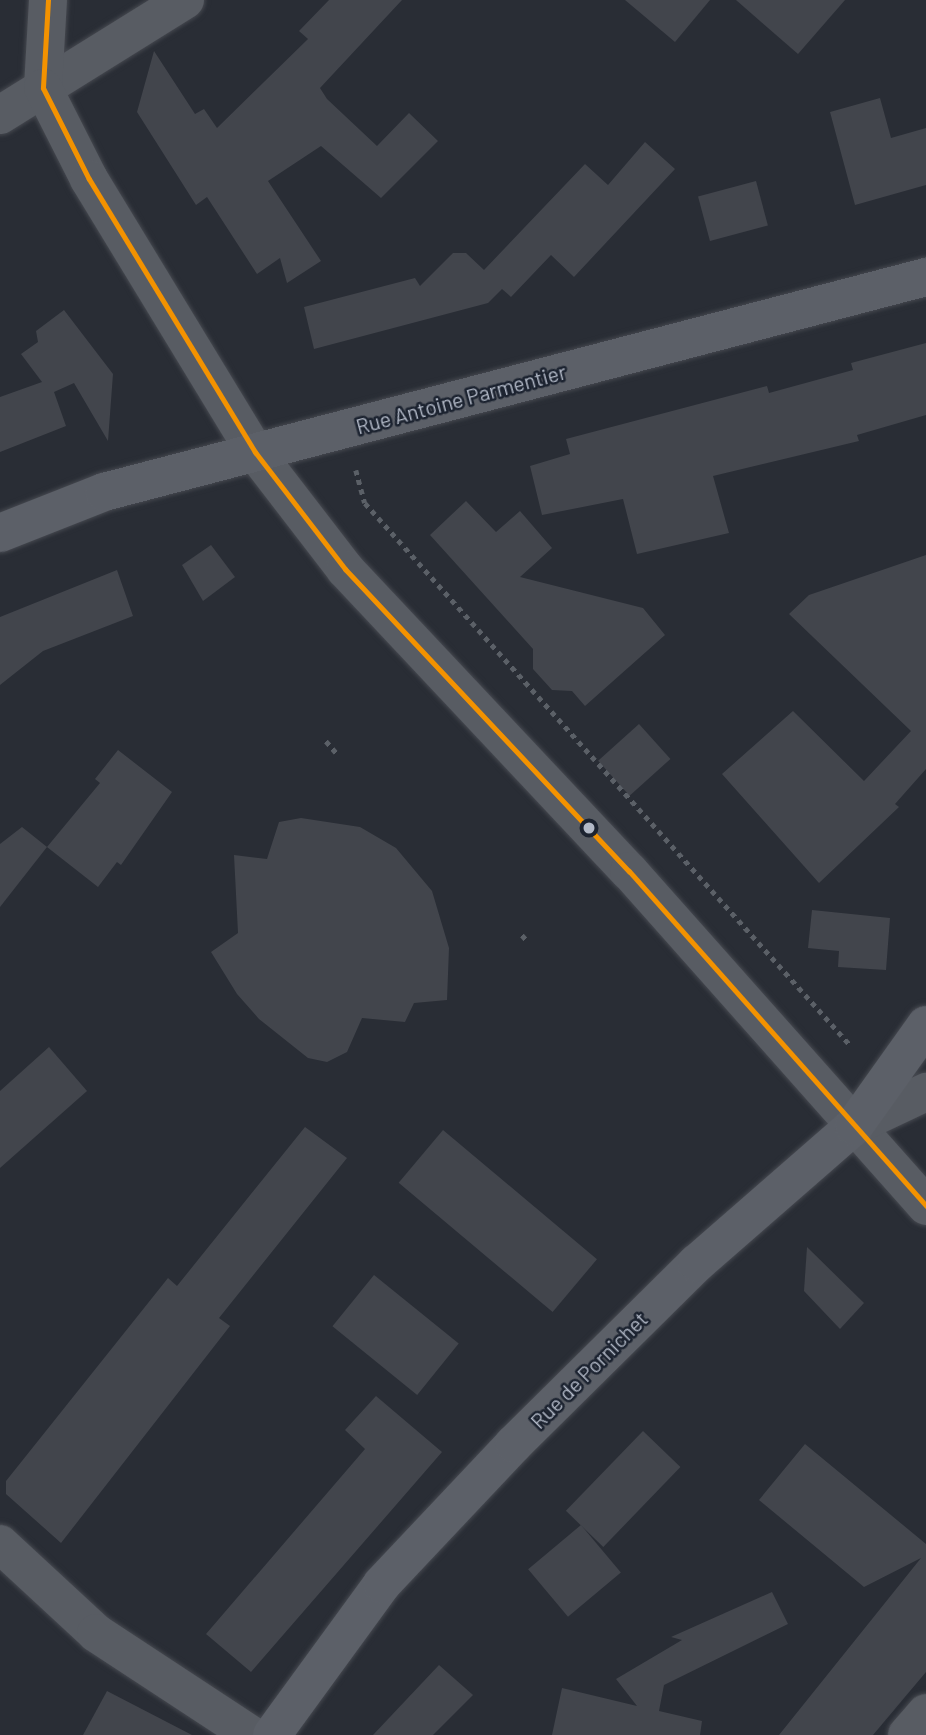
<!DOCTYPE html>
<style>
body{margin:0}
#map{position:relative;width:926px;height:1735px;overflow:hidden;background:#292d35;font-family:Barlow,sans-serif}
div>[style]{position:absolute}
.building>*{inset:0;background:#42454c;transform-origin:0 0}
.path>*{height:4.5px;margin-top:-2.25px;transform-origin:0;background:repeating-linear-gradient(90deg,#5b6067 0 5px,transparent 0 10px)}
.roads{filter:drop-shadow(0 0 2px #45484f) drop-shadow(0 0 2px #45484f)}
.minor>*{height:38px;margin:-19px;padding:0 19px;transform-origin:19px;border-radius:19px;background:#585c63}
.tertiary>*{height:38px;margin:-19px;padding:0 19px;transform-origin:19px;border-radius:19px;background:#585c63}
.secondary>*{height:38px;margin:-19px;padding:0 19px;transform-origin:19px;border-radius:19px;background:#5c6068}
.bus-1>*{height:5px;margin:-2.5px;padding:0 2.5px;transform-origin:2.5px;border-radius:2.5px;background:#f39200}
.dots>*{width:19px;height:19px;translate:-50% -50%;box-sizing:border-box;border:4px solid #1c2330;border-radius:50%}
span{translate:-50% -50%;white-space:nowrap;text-align:center;line-height:1.15;-webkit-text-stroke:5px #1c2330;paint-order:stroke}
.street-label{font-size:21px;color:#b2b9c7}
</style>
<div id="map">
<div class="building">
<div style="clip-path:polygon(329px 0,402px 0,320px 88px,327px 99px,377px 146px,409px 113px,438px 141px,381px 198px,321px 146px,268px 181px,321px 261px,287px 283px,280px 258px,257px 274px,207px 197px,196px 205px,137px 112px,154px 51px,195px 114px,204px 109px,217px 128px,308px 39px,299px 31px)"></div>
<div style="clip-path:polygon(625px 0,710px 0,675px 42px)"></div>
<div style="clip-path:polygon(736px 0,845px 0,798px 54px)"></div>
<div style="clip-path:polygon(880px 98px,891px 138px,926px 128px,926px 185px,855px 205px,830px 112px)"></div>
<div style="clip-path:polygon(645px 142px,675px 169px,574px 277px,551px 255px,511px 297px,502px 289px,488px 303px,314px 349px,304px 307px,415px 278px,420px 286px,453px 253px,466px 253px,484px 270px,585px 164px,608px 185px)"></div>
<div style="left:756px;top:181px;width:46px;height:60px;rotate:75deg"></div>
<div style="clip-path:polygon(64px 310px,113px 374px,108px 441px,74px 383px,54px 392px,66px 426px,0 452px,0 397px,42px 382px,21px 354px,38px 342px,36px 331px)"></div>
<div style="clip-path:polygon(926px 343px,926px 415px,857px 435px,859px 441px,713px 476px,729px 533px,637px 554px,623px 499px,542px 515px,530px 466px,570px 454px,566px 439px,767px 386px,769px 393px,853px 370px,851px 363px)"></div>
<div style="clip-path:polygon(466px 501px,496px 532px,520px 511px,552px 548px,520px 577px,643px 608px,665px 635px,585px 706px,572px 691px,552px 690px,533px 669px,533px 649px,430px 535px)"></div>
<div style="clip-path:polygon(211px 545px,235px 577px,203px 601px,182px 565px)"></div>
<div style="clip-path:polygon(926px 555px,926px 769px,895px 804px,899px 807px,819px 883px,722px 774px,793px 711px,864px 781px,911px 731px,789px 614px,809px 595px)"></div>
<div style="clip-path:polygon(117px 570px,133px 616px,43px 651px,0 685px,0 617px)"></div>
<div style="left:639px;top:724px;width:47px;height:55px;rotate:48deg"></div>
<div style="clip-path:polygon(118px 750px,172px 792px,121px 865px,117px 862px,98px 887px,47px 847px,100px 783px,95px 779px)"></div>
<div style="clip-path:polygon(301px 818px,360px 827px,396px 848px,432px 891px,449px 948px,447px 1000px,414px 1003px,405px 1022px,362px 1018px,347px 1052px,327px 1062px,308px 1058px,259px 1019px,237px 994px,211px 952px,238px 933px,234px 855px,267px 859px,279px 822px)"></div>
<div style="clip-path:polygon(22px 827px,47px 847px,0 907px,0 844px)"></div>
<div style="clip-path:polygon(812px 910px,890px 918px,886px 970px,838px 967px,839px 951px,808px 948px)"></div>
<div style="clip-path:polygon(49px 1047px,87px 1091px,0 1168px,0 1091px)"></div>
<div style="clip-path:polygon(305px 1127px,347px 1158px,219px 1318px,230px 1326px,61px 1543px,6px 1494px,6px 1481px,168px 1278px,177px 1286px)"></div>
<div style="left:443px;top:1130px;width:201px;height:69px;rotate:40deg"></div>
<div style="clip-path:polygon(807px 1247px,864px 1303px,840px 1329px,804px 1291px)"></div>
<div style="left:374px;top:1275px;width:109px;height:66px;rotate:39deg"></div>
<div style="clip-path:polygon(376px 1396px,442px 1452px,251px 1672px,206px 1634px,365px 1449px,345px 1430px)"></div>
<div style="left:643px;top:1431px;width:52px;height:111px;rotate:44deg"></div>
<div style="clip-path:polygon(805px 1444px,926px 1544px,926px 1672px,873px 1735px,779px 1735px,921px 1558px,864px 1587px,759px 1500px)"></div>
<div style="left:581px;top:1525px;width:62px;height:69px;rotate:50deg"></div>
<div style="clip-path:polygon(772px 1592px,788px 1624px,664px 1685px,659px 1711px,702px 1721px,700px 1735px,552px 1735px,562px 1688px,637px 1706px,616px 1679px,682px 1640px,671px 1637px)"></div>
<div style="clip-path:polygon(439px 1665px,473px 1695px,433px 1735px,373px 1735px)"></div>
<div style="clip-path:polygon(107px 1691px,192px 1735px,83px 1735px)"></div>
</div>
<div class="path">
<div style="left:356px;top:470px;width:34px;rotate:75deg"></div>
<div style="left:365px;top:503px;width:729px;rotate:48.17deg"></div>
<div style="left:326px;top:741px;width:18px;rotate:49deg"></div>
<div style="left:522px;top:935px;width:9px;rotate:49deg"></div>
</div>
<div class="roads">
<div class="minor">
<div style="left:0;top:115px;width:218px;rotate:-31.9deg"></div>
<div style="left:0;top:1544px;width:131px;rotate:42.8deg"></div>
<div style="left:96px;top:1633px;width:186px;rotate:33.3deg"></div>
<div style="left:907px;top:1735px;width:29px;rotate:-49deg"></div>
</div>
<div class="tertiary">
<div style="left:48px;top:0;width:88px;rotate:93.3deg"></div>
<div style="left:43px;top:88px;width:102px;rotate:63.2deg"></div>
<div style="left:89px;top:179px;width:320px;rotate:58.7deg"></div>
<div style="left:255px;top:452px;width:148px;rotate:52.4deg"></div>
<div style="left:345px;top:569px;width:415px;rotate:46.8deg"></div>
<div style="left:629px;top:871px;width:448px;rotate:48.4deg"></div>
<div style="left:854px;top:1126px;width:80px;rotate:-25.3deg"></div>
</div>
<div class="secondary">
<div style="left:0;top:533px;width:112px;rotate:-21.5deg"></div>
<div style="left:104px;top:492px;width:850px;rotate:-14.66deg"></div>
<div style="left:272px;top:1735px;width:187px;rotate:-53.9deg"></div>
<div style="left:382px;top:1584px;width:192px;rotate:-46.7deg"></div>
<div style="left:514px;top:1444px;width:257px;rotate:-44.7deg"></div>
<div style="left:697px;top:1263px;width:208px;rotate:-41.1deg"></div>
<div style="left:854px;top:1126px;width:124px;rotate:-54.5deg"></div>
</div>
</div>
<div class="bus-1">
<div style="left:48px;top:0;width:88px;rotate:93.3deg"></div>
<div style="left:43px;top:88px;width:102px;rotate:63.2deg"></div>
<div style="left:89px;top:179px;width:320px;rotate:58.7deg"></div>
<div style="left:255px;top:452px;width:148px;rotate:52.4deg"></div>
<div style="left:345px;top:569px;width:415px;rotate:46.8deg"></div>
<div style="left:629px;top:871px;width:448px;rotate:48.4deg"></div>
</div>
<div class="dots">
<div style="left:589px;top:828px;background:#b2b9c7"></div>
</div>
<div class="street-label">
<span style="left:461px;top:399px;rotate:-15deg">Rue Antoine Parmentier</span>
<span style="left:589px;top:1370px;rotate:-45deg">Rue de Pornichet</span>
</div>
</div>
